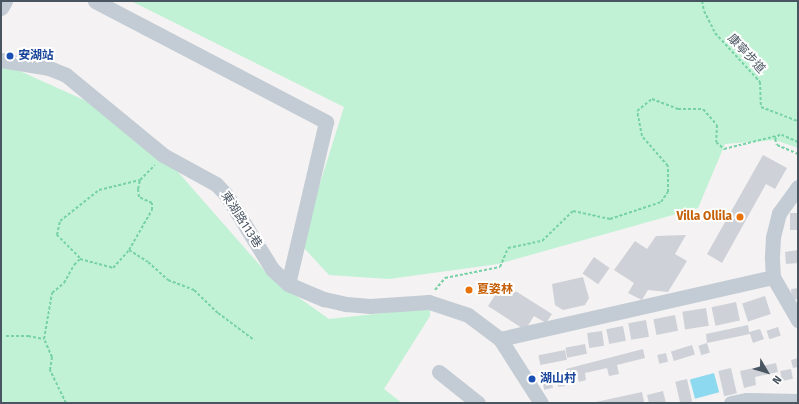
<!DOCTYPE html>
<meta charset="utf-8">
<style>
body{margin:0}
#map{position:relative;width:799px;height:404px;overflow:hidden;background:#f4f2f2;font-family:"Fira Sans","Noto Sans TC",sans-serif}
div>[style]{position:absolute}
.green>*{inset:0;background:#c1f2d5}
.water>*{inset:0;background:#8ddaf0;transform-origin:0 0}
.building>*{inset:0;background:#ced1d7;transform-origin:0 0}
.path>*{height:2px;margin-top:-1px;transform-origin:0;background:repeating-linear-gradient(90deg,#77d2a6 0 3px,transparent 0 5px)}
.minor>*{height:15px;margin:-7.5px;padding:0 7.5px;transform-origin:7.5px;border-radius:7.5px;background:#c3ccd4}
.dots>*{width:11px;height:11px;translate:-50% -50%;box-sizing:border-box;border:2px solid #fff;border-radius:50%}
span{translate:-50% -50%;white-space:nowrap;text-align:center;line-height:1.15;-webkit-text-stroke:4px #fff;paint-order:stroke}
.street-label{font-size:12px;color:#495561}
.transit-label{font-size:12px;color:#164399;font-weight:700}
.left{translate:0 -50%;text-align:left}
.food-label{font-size:12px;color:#c56008;font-weight:700}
.right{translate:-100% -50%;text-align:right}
.frame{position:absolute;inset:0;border:2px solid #495561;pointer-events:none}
.north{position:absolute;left:747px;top:352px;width:40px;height:40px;-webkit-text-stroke:3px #fff;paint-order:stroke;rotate:128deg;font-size:11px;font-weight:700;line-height:16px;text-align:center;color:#495561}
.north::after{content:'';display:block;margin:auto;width:14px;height:18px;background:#495561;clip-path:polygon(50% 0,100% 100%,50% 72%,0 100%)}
</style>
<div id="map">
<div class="green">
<div style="clip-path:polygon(131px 1px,798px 1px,798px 148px,775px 140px,725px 144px,698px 208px,498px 264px,389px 279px,329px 275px,304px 248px,316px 196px,344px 107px)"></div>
<div style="clip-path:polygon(11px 67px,93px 104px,178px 172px,271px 278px,329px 319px,430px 308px,430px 316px,384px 389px,402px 403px,1px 403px,1px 68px)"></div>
</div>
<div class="water">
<div style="left:714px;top:373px;width:20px;height:25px;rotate:75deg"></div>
</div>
<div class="building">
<div style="clip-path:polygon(763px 155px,787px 168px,775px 189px,766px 184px,722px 263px,707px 254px)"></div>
<div style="left:798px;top:213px;width:17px;height:8px;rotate:90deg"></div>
<div style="clip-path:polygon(686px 235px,675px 254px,687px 261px,668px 292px,648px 290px,642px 300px,628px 293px,634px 283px,614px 270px,635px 241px,647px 249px,656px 236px)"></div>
<div style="clip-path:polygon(798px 250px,798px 263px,786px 264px,785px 252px)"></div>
<div style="left:594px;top:257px;width:19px;height:20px;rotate:35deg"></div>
<div style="clip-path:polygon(583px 277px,589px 298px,585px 305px,563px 310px,555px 305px,552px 284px)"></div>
<div style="clip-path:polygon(503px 283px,552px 314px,546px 323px,534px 316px,525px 330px,488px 306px)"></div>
<div style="clip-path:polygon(798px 288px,798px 299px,792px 300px,791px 289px)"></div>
<div style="left:765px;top:296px;width:19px;height:24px;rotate:72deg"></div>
<div style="left:736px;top:302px;width:19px;height:25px;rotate:78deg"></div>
<div style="left:706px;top:308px;width:18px;height:24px;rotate:81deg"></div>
<div style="left:675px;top:315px;width:16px;height:22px;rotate:79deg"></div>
<div style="left:646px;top:320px;width:17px;height:18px;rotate:80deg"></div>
<div style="clip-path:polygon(748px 325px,749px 332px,760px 329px,764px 339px,753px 343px,750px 334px,707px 343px,706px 334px)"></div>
<div style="left:623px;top:326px;width:15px;height:17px;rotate:79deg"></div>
<div style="left:778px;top:327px;width:9px;height:12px;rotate:72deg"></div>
<div style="left:602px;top:331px;width:15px;height:15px;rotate:82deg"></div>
<div style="left:707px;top:343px;width:10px;height:9px;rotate:73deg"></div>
<div style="left:585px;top:344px;width:10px;height:20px;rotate:79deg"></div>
<div style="left:692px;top:345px;width:10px;height:22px;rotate:73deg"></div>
<div style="clip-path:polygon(643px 349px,645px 358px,617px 365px,619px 374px,609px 376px,607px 368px,585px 373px,586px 380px,579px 382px,577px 375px,568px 377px,566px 369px)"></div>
<div style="left:565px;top:350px;width:10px;height:27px;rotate:79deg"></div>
<div style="left:666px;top:353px;width:9px;height:9px;rotate:77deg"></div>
<div style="clip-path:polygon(798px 358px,798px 367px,793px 368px,791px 360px)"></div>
<div style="clip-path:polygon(776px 363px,778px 372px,755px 377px,756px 385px,744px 388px,740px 371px)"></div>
<div style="left:731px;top:368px;width:26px;height:13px;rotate:77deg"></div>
<div style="left:791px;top:369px;width:10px;height:11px;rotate:79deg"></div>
<div style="left:564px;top:378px;width:8px;height:7px;rotate:83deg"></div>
<div style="left:551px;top:379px;width:9px;height:9px;rotate:77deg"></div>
<div style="left:687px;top:379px;width:23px;height:12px;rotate:77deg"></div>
<div style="clip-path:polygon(663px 391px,666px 403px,649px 403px,647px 395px)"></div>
<div style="clip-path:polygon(642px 392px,644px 402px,596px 403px,596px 402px)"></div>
</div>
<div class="path">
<div style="left:702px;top:1px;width:10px;rotate:79deg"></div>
<div style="left:704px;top:11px;width:25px;rotate:63deg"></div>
<div style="left:715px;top:33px;width:67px;rotate:47.4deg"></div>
<div style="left:760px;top:82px;width:25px;rotate:88deg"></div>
<div style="left:761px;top:107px;width:40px;rotate:21deg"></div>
<div style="left:798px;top:142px;width:20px;rotate:-156deg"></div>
<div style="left:780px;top:134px;width:7px;rotate:135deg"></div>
<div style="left:775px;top:139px;width:6px;rotate:72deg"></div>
<div style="left:777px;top:145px;width:23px;rotate:23deg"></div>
<div style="left:129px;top:250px;width:22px;rotate:32deg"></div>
<div style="left:148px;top:262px;width:27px;rotate:42deg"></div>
<div style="left:168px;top:280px;width:28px;rotate:21deg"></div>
<div style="left:194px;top:290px;width:33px;rotate:44deg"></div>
<div style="left:218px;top:313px;width:45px;rotate:36.9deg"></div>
<div style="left:80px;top:258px;width:33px;rotate:-135deg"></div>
<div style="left:57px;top:235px;width:14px;rotate:-78deg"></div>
<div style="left:60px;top:221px;width:50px;rotate:-38.5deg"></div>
<div style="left:99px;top:190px;width:42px;rotate:-13.7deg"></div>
<div style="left:435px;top:290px;width:16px;rotate:-50deg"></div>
<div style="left:445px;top:278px;width:56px;rotate:-11.3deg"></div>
<div style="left:500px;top:267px;width:21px;rotate:-67deg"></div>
<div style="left:508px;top:248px;width:35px;rotate:-12deg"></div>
<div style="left:542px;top:241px;width:43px;rotate:-44.1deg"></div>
<div style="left:573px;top:211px;width:38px;rotate:12deg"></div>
<div style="left:610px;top:219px;width:54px;rotate:-18.4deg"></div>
<div style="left:661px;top:202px;width:12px;rotate:-55deg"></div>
<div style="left:668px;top:192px;width:26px;rotate:-90deg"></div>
<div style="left:668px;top:166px;width:40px;rotate:-131deg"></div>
<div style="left:642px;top:136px;width:25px;rotate:-101deg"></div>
<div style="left:637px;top:111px;width:19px;rotate:-39deg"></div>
<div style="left:652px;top:99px;width:28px;rotate:21deg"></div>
<div style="left:678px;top:109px;width:25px"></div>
<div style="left:703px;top:109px;width:21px;rotate:49deg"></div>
<div style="left:717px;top:125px;width:17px;rotate:93deg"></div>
<div style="left:716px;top:142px;width:11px;rotate:41deg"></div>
<div style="left:724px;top:149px;width:54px;rotate:-14deg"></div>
<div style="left:6px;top:336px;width:22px"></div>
<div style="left:28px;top:336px;width:16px;rotate:11deg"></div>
<div style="left:66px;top:403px;width:37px;rotate:-116deg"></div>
<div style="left:50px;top:370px;width:13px;rotate:-81deg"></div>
<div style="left:52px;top:357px;width:20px;rotate:-114deg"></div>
<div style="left:44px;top:339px;width:47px;rotate:-80.1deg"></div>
<div style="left:52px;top:293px;width:16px;rotate:-40deg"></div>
<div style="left:64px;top:283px;width:21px;rotate:-61deg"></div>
<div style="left:74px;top:265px;width:8px;rotate:-45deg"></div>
<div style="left:80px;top:259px;width:34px;rotate:15deg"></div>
<div style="left:113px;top:268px;width:24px;rotate:-48deg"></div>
<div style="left:129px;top:250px;width:46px;rotate:-60.1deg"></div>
<div style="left:152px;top:210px;width:7px;rotate:-90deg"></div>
<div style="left:152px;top:203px;width:14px;rotate:-155deg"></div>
<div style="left:139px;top:197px;width:8px;rotate:-97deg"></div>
<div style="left:138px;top:189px;width:9px;rotate:-77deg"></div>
<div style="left:140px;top:180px;width:21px;rotate:-45deg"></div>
</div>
<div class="minor">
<div style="left:95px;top:1px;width:261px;rotate:27.6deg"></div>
<div style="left:326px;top:122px;width:166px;rotate:103.2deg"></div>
<div style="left:1px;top:8px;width:8px;rotate:-60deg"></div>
<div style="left:1px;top:60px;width:49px;rotate:9.5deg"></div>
<div style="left:49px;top:68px;width:18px;rotate:22deg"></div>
<div style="left:66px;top:75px;width:126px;rotate:39.5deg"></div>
<div style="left:163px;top:155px;width:60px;rotate:28.7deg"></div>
<div style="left:216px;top:184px;width:16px;rotate:47deg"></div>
<div style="left:227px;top:196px;width:86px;rotate:58.3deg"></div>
<div style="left:272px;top:269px;width:22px;rotate:43deg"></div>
<div style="left:288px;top:284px;width:39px;rotate:23deg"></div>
<div style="left:324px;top:299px;width:23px;rotate:13deg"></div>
<div style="left:346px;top:304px;width:24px;rotate:5deg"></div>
<div style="left:370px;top:306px;width:59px;rotate:-3.9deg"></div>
<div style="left:429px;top:302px;width:41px;rotate:18.4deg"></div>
<div style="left:468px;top:315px;width:40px;rotate:37deg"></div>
<div style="left:500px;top:339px;width:76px;rotate:57.4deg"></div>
<div style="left:798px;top:187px;width:32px;rotate:126deg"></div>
<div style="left:779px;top:213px;width:25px;rotate:104deg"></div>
<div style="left:773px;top:237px;width:22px;rotate:93deg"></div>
<div style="left:772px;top:259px;width:18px;rotate:87deg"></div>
<div style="left:773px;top:277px;width:50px;rotate:59.8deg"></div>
<div style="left:500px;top:339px;width:280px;rotate:-12.8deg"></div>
<div style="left:439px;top:372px;width:50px;rotate:38.5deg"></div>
<div style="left:731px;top:403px;width:16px;rotate:-11deg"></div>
<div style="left:747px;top:400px;width:51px;rotate:1.1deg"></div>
</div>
<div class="dots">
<div style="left:10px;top:56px;background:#1a4fb4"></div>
<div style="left:740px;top:217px;background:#e8710a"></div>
<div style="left:469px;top:290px;background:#e8710a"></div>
<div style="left:532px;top:379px;background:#1a4fb4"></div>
</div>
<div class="street-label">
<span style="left:746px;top:54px;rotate:47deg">康寧步道</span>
<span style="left:241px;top:220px;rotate:57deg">東湖路113巷</span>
</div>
<div class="transit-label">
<span class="left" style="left:18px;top:56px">安湖站</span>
<span class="left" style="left:540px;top:379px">湖山村</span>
</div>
<div class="food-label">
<span class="right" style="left:732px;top:217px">Villa Ollila</span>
<span class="left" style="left:477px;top:290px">夏姿林</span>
</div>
<div class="frame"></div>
<div class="north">N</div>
</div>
